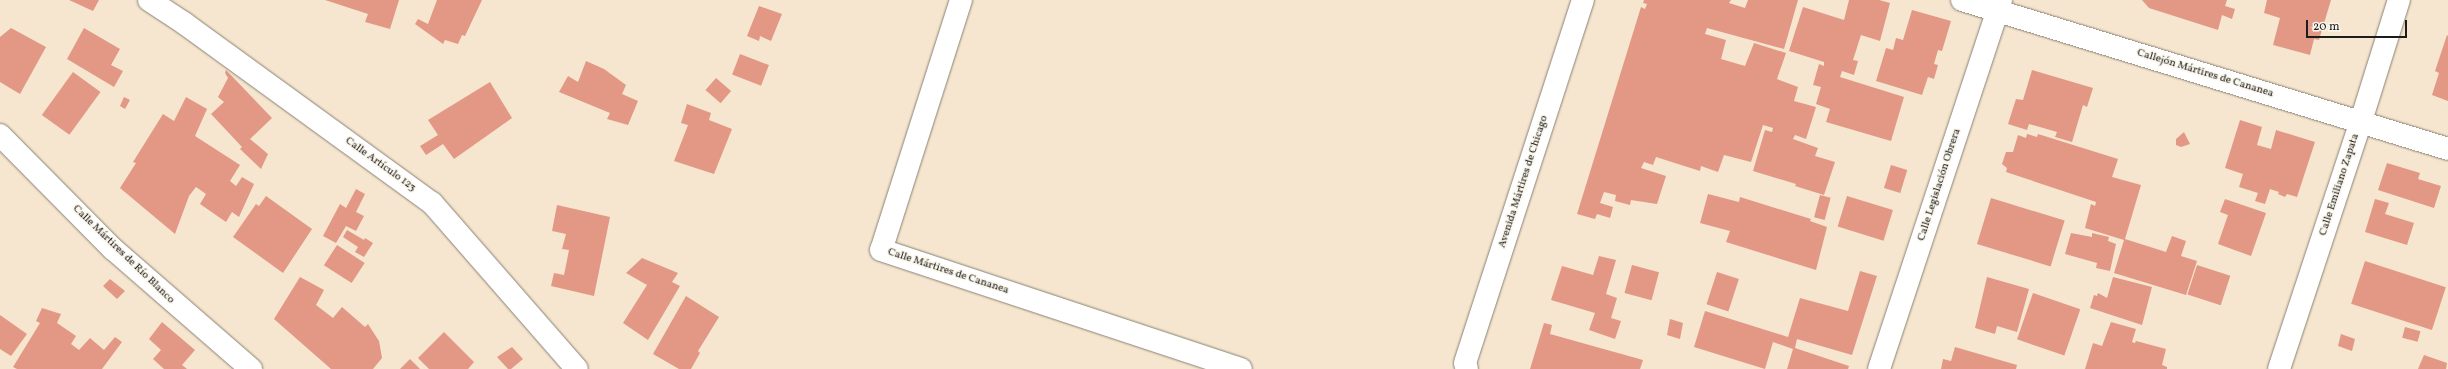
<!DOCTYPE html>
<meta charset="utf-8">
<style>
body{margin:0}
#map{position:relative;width:2448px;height:369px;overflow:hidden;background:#f6e6cf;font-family:Vollkorn,serif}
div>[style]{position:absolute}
.building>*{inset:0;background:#e29884;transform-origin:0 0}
.roads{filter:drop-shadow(0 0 1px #898176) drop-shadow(0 0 1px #898176)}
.street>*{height:22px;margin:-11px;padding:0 11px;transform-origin:11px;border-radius:11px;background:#fff}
.secondary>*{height:22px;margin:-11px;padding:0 11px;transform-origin:11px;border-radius:11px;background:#fff}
span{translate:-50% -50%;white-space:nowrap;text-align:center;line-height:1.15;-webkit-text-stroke:3px #fbf7ec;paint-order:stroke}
.street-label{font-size:11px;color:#1c1c1c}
.scale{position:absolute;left:2306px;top:20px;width:101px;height:18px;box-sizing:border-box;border:2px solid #1c1c1c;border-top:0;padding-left:5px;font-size:12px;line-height:14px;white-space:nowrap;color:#1c1c1c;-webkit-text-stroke:3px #fbf7ec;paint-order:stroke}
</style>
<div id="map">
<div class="building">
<div style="clip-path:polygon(69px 0,99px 0,93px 11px)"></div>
<div style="clip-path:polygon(325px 0,399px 0,390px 29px,365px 22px,368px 14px)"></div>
<div style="clip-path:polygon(437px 0,482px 0,465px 36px,462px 35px,458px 44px,445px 40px,443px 44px,415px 24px,418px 19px,428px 24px)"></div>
<div style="clip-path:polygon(1644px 0,1731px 0,1729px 3px,1745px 8px,1748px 0,1798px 0,1784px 49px,1707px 28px,1705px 34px,1726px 40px,1721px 59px,1745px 66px,1754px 43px,1786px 53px,1777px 79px,1798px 87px,1794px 101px,1816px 107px,1806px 139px,1795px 135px,1793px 139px,1818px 148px,1815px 156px,1835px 162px,1824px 195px,1795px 186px,1796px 184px,1753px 171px,1765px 130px,1772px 132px,1773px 128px,1763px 125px,1751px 162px,1724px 155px,1718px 172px,1701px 166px,1700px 171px,1656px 157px,1653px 165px,1644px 162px,1641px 168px,1666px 176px,1657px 204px,1631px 200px,1630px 205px,1615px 201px,1616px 195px,1604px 192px,1600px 203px,1613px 207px,1610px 218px,1597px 214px,1595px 219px,1577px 214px,1641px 7px,1645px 9px,1647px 4px,1643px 3px)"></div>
<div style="clip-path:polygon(1849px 0,1879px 0,1890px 3px,1880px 41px,1861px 35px,1853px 60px,1858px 61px,1854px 75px,1842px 71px,1840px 77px,1904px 97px,1891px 141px,1826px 122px,1830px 109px,1816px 104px,1821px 87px,1813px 85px,1819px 64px,1824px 66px,1824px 62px,1789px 51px,1803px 7px,1844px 20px)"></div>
<div style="clip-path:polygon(2142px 0,2227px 0,2225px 6px,2235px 9px,2232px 19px,2222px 15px,2218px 30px,2149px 8px)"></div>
<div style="clip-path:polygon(2267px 0,2331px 0,2319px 40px,2314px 39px,2310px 55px,2273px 45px,2280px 18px,2264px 13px)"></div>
<div style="clip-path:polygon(759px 6px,782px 14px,771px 41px,760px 36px,759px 41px,747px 36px)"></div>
<div style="clip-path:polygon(1912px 10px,1951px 21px,1942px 51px,1938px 50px,1934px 64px,1938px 65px,1934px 79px,1928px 77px,1922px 95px,1876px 81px,1886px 48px,1893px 50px,1896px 38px,1903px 40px)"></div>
<div style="clip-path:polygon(11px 28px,46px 47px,20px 94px,0 82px,0 37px)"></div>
<div style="clip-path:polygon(84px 28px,120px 49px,111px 65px,123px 71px,114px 87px,67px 59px)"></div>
<div style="clip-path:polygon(2447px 35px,2448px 36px,2448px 101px,2432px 95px,2439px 73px,2435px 71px)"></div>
<div style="left:740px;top:54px;width:31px;height:22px;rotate:21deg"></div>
<div style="clip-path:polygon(586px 61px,604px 69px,626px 85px,622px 94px,638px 101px,628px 125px,607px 119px,610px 113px,559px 92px,568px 76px,578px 82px)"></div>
<div style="clip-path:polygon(226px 70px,272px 118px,250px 139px,268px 154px,261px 169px,240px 149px,242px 147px,211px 114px,224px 102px,218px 97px,228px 78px,225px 73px)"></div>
<div style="clip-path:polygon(2032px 70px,2093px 88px,2087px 107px,2083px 105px,2072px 142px,2055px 137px,2057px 132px,2029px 124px,2027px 130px,2008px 124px,2016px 99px,2023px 100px)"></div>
<div style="left:73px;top:72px;width:34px;height:53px;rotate:36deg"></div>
<div style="left:716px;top:78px;width:20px;height:16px;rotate:41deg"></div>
<div style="clip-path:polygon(490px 82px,512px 118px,454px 159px,443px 144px,426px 155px,420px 146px,438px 135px,428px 120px)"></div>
<div style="clip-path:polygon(124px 97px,130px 100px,125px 109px,120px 106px)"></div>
<div style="clip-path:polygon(186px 97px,207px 109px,195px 136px,240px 165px,230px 181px,236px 186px,242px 177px,254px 184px,239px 217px,232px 212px,226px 222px,200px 204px,206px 194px,196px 187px,189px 196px,175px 234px,120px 188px,136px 163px,133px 162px,163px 114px,174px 121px)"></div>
<div style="clip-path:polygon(687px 104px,711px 113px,709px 120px,732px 129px,714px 174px,674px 161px,688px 125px,681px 123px)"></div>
<div style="clip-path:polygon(2240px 120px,2262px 127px,2257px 145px,2271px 149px,2276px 130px,2315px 142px,2297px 197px,2287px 194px,2285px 197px,2278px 194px,2279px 192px,2270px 189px,2265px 204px,2255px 201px,2258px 193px,2239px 187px,2243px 174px,2225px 168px)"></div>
<div style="clip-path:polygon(2184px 132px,2190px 144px,2181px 147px,2176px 145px,2176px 139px)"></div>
<div style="clip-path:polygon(2027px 134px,2037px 137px,2038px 134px,2118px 159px,2112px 177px,2141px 185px,2125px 239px,2166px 252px,2172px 236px,2186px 241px,2181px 256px,2197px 261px,2186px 295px,2114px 273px,2124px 240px,2085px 228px,2091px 204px,2095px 206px,2096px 202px,2006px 172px,2007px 168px,2002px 164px,2006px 152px,2013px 152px,2018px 135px,2026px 138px)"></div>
<div style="clip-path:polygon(2387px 163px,2420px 173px,2418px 179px,2441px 186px,2434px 208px,2378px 190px)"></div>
<div style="left:1891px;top:165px;width:17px;height:24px;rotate:17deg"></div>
<div style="clip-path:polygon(356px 189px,365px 194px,356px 212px,364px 216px,356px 231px,346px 226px,336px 243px,323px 236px,340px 204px,346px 208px)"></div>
<div style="clip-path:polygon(1708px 194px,1739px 202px,1740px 197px,1811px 219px,1810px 221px,1827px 227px,1816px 270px,1726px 242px,1730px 231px,1700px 223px)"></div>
<div style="left:1820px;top:195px;width:11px;height:23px;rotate:15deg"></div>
<div style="clip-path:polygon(266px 196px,312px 229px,283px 273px,233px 237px,256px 204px,259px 206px)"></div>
<div style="left:1847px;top:196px;width:48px;height:32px;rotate:17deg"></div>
<div style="left:1991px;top:198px;width:77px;height:48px;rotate:17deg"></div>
<div style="clip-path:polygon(2225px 199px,2266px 213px,2251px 256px,2218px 244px,2228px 215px,2220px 212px)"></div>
<div style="clip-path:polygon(2375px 199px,2389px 203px,2385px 214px,2414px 223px,2407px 245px,2365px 232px)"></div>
<div style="clip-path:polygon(557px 205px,610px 217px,594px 296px,551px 286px,554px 273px,564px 275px,569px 250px,562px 249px,566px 234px,552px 231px)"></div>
<div style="clip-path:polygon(347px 230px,364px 240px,365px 238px,373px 243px,364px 257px,355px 252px,358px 247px,343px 237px)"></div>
<div style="clip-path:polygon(2071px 233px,2092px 237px,2092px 233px,2109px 237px,2108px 241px,2116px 244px,2110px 271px,2096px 268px,2097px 263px,2065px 254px)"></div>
<div style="left:337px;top:245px;width:33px;height:24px;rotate:33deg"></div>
<div style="clip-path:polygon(1599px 256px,1616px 260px,1606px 294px,1617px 298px,1611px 318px,1621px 321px,1615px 339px,1589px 330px,1595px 313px,1551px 300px,1562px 266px,1593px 275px)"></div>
<div style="clip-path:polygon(642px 258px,678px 273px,672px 282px,680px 286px,648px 340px,623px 323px,647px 285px,626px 273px)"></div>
<div style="left:2365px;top:261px;width:85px;height:45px;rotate:18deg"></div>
<div style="left:1632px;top:265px;width:28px;height:29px;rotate:15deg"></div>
<div style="left:2197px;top:265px;width:35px;height:31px;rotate:18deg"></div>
<div style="clip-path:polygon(1860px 271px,1877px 276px,1852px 355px,1797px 339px,1795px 348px,1849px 366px,1848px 369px,1787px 369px,1793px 349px,1773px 342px,1765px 369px,1694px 347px,1705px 311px,1788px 337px,1800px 298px,1848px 311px)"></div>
<div style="left:1717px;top:272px;width:23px;height:34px;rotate:18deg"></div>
<div style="clip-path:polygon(300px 277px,324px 290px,316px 305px,333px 318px,342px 307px,365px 327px,368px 324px,379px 341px,382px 358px,373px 369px,331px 369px,274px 319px)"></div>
<div style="clip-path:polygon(1987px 277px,2029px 289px,2017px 332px,1997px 326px,1995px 334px,1975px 328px)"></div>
<div style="clip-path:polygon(2113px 277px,2152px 287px,2142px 325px,2090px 308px,2094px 295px,2097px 296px,2098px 293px,2107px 298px)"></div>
<div style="clip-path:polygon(110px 279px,125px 291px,117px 299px,103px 286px)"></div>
<div style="left:2033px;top:293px;width:50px;height:49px;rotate:19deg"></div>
<div style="clip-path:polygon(686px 296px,719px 317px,698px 351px,700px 353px,691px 369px,679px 369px,653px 354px)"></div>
<div style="clip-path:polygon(42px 308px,61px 314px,57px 323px,76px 336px,71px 344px,79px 350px,90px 338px,104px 350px,115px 337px,122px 342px,102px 369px,17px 369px,13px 367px,40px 323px,36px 321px)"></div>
<div style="clip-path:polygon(0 315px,27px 334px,11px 356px,0 349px)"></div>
<div style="clip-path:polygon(1670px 319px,1683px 323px,1680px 339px,1667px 335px)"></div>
<div style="clip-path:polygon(162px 322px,195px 350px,182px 365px,187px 369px,164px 369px,153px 359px,161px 350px,149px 339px)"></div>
<div style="clip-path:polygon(2111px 322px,2136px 329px,2132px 342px,2135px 343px,2136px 341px,2166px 349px,2162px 365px,2167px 367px,2167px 369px,2085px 369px,2093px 343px,2102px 346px)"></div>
<div style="clip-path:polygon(1544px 323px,1552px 325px,1550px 334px,1643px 360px,1640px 369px,1530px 369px)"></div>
<div style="left:2405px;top:327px;width:16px;height:11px;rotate:15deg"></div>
<div style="clip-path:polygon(444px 332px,474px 362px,468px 369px,429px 369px,418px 358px)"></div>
<div style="clip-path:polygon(2341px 334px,2355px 339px,2352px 351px,2338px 346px)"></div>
<div style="clip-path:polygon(512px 347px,523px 359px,511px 369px,508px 369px,497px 357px)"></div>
<div style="clip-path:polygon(1955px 347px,2017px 365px,2016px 369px,1941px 369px,1943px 359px,1951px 361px)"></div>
<div style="clip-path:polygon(2424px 355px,2447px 363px,2446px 369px,2418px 369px)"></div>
<div style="clip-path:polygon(410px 359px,420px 369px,400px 369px)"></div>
</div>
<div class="roads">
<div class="street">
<div style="left:149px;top:0;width:42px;rotate:33.3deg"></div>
<div style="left:184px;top:23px;width:306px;rotate:36deg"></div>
<div style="left:432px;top:203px;width:220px;rotate:48.9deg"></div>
<div style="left:961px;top:0;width:262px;rotate:107.7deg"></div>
<div style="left:881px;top:250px;width:379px;rotate:18.3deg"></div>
<div style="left:1962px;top:0;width:508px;rotate:17.04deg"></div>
<div style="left:0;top:135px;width:161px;rotate:45.3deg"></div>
<div style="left:113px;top:249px;width:183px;rotate:41deg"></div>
<div style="left:1879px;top:369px;width:389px;rotate:-71.7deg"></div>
<div style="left:2279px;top:369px;width:261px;rotate:-71.7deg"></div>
<div style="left:2361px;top:121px;width:127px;rotate:-72.6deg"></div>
</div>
<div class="secondary">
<div style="left:1467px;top:369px;width:6px;rotate:-108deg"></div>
<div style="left:1465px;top:363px;width:382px;rotate:-72deg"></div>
</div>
</div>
<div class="street-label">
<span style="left:2205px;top:74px;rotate:17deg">Callejón Mártires de Cananea</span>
<span style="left:380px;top:165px;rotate:36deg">Calle Artículo 123</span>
<span style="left:1524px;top:182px;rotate:-72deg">Avenida Mártires de Chicago</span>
<span style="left:1940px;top:185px;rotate:-72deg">Calle Legislación Obrera</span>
<span style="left:2340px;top:185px;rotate:-72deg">Calle Emiliano Zapata</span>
<span style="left:123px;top:255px;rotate:44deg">Calle Mártires de Río Blanco</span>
<span style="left:948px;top:272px;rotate:18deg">Calle Mártires de Cananea</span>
</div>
<div class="scale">20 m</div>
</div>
